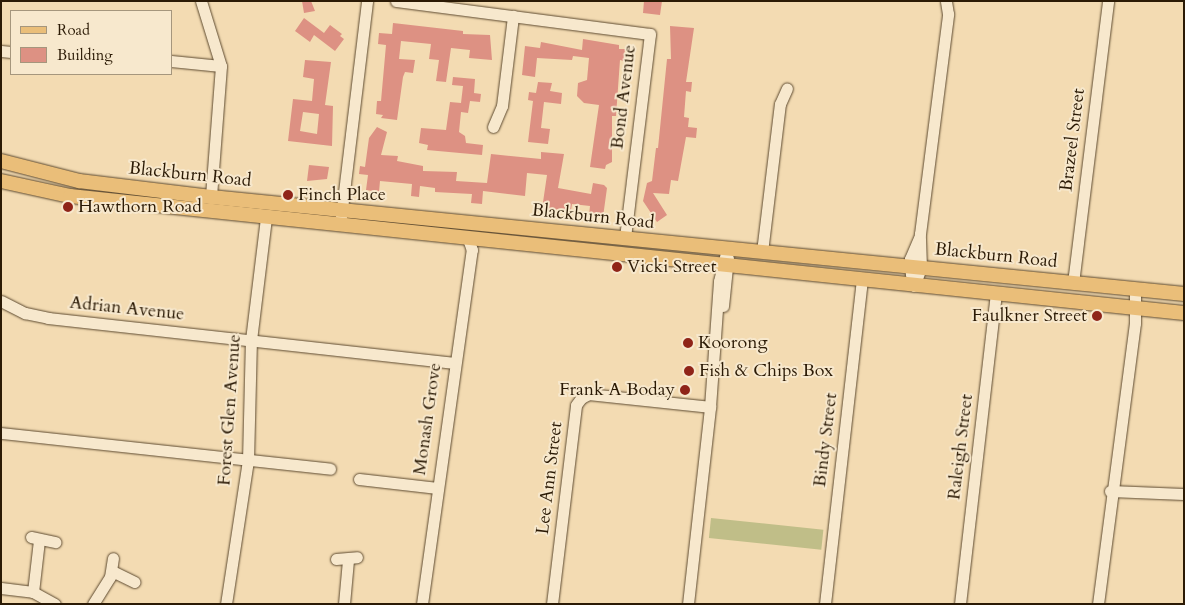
<!DOCTYPE html>
<style>
body{margin:0}
#map{position:relative;width:1185px;height:605px;overflow:hidden;background:#f3dbb2;font-family:Cardo,serif}
div>[style]{position:absolute}
.green>*{inset:0;background:#c0be88;transform-origin:0 0}
.building>*{inset:0;background:#dd9183}
.roads{filter:drop-shadow(0 0 1px #5d4a30) drop-shadow(0 0 1px #5d4a30)}
.minor>*{height:11px;margin:-5.5px;padding:0 5.5px;transform-origin:5.5px;border-radius:5.5px;background:#f7e8cd}
.major>*{height:14px;margin:-7px;padding:0 7px;transform-origin:7px;border-radius:7px;background:#eabe79}
.dots>*{width:14px;height:14px;translate:-50% -50%;box-sizing:border-box;border:2px solid #f7e8cd;border-radius:50%}
span{translate:-50% -50%;white-space:nowrap;text-align:center;line-height:1.15;-webkit-text-stroke:4px #f7e8cd;paint-order:stroke}
.street-label{font-size:18px;color:#2b1a05}
.poi-label{font-size:18px;color:#2b1a05}
.left{translate:0 -50%;text-align:left}
.right{translate:-100% -50%;text-align:right}
.frame{position:absolute;inset:0;border:2px solid #2b1a05;pointer-events:none}
.legend{position:absolute;left:10px;top:10px;width:162px;height:65px;box-sizing:border-box;background:#f7e8cd;border:1px solid #a5967d;margin:0;padding:6px 9px;list-style:none;font-size:15px;color:#2b1a05}
.legend li{display:flex;align-items:center;gap:10px;height:25px}
.legend b{width:25px;border:1px solid #a5967d}
</style>
<div id="map">
<div class="green">
<div style="left:711px;top:518px;width:113px;height:20px;rotate:6deg"></div>
</div>
<div class="building">
<div style="clip-path:polygon(302px 1px,311px 1px,315px 11px,304px 13px)"></div>
<div style="clip-path:polygon(644px 1px,662px 1px,660px 15px,643px 13px)"></div>
<div style="clip-path:polygon(304px 18px,324px 33px,330px 25px,342px 34px,340px 36px,344px 39px,335px 51px,314px 35px,310px 42px,295px 31px)"></div>
<div style="clip-path:polygon(393px 23px,463px 31px,463px 34px,490px 35px,492px 60px,469px 58px,470px 50px,451px 48px,446px 82px,436px 81px,439px 60px,429px 59px,431px 44px,401px 41px,399px 59px,415px 60px,413px 73px,405px 72px,403px 77px,397px 120px,381px 118px,383px 115px,376px 114px,377px 101px,381px 101px,386px 45px,378px 44px,379px 33px,392px 34px)"></div>
<div style="clip-path:polygon(670px 26px,694px 28px,686px 82px,692px 82px,691px 92px,686px 91px,684px 117px,689px 118px,688px 127px,697px 128px,696px 138px,686px 137px,678px 181px,671px 180px,669px 194px,653px 193px,667px 215px,657px 222px,643px 201px,647px 183px,652px 181px,656px 148px,658px 148px,667px 59px,671px 59px)"></div>
<div style="clip-path:polygon(583px 39px,619px 45px,619px 49px,625px 49px,624px 61px,620px 60px,616px 116px,612px 116px,612px 162px,606px 165px,605px 169px,590px 167px,599px 105px,584px 103px,577px 96px,578px 83px,587px 80px,589px 58px,573px 56px,572px 60px,537px 58px,535px 77px,522px 75px,525px 46px,540px 48px,541px 42px,582px 50px)"></div>
<div style="clip-path:polygon(evenodd,305px 60px,331px 62px,325px 105px,333px 106px,332px 146px,288px 141px,293px 99px,312px 101px,314px 79px,303px 77px,305px 60px,303px 112px,319px 114px,317px 134px,300px 131px,303px 112px)"></div>
<div style="clip-path:polygon(453px 77px,475px 79px,474px 93px,481px 94px,480px 102px,470px 101px,468px 113px,461px 112px,459px 132px,465px 136px,466px 143px,483px 145px,482px 155px,427px 150px,428px 145px,419px 143px,421px 128px,446px 130px,450px 102px,461px 103px,463px 86px,452px 85px)"></div>
<div style="clip-path:polygon(538px 82px,552px 83px,550px 91px,562px 93px,561px 104px,544px 102px,541px 128px,550px 129px,548px 144px,528px 142px,533px 101px,528px 100px,529px 92px,536px 93px)"></div>
<div style="clip-path:polygon(377px 127px,387px 132px,381px 155px,398px 156px,397px 161px,423px 166px,423px 171px,457px 172px,456px 181px,487px 183px,491px 154px,541px 159px,541px 152px,564px 154px,558px 188px,591px 194px,593px 183px,604px 185px,607px 188px,603px 217px,589px 215px,590px 206px,572px 204px,571px 210px,542px 209px,547px 175px,527px 173px,525px 196px,483px 191px,482px 204px,471px 203px,472px 194px,435px 192px,435px 188px,420px 186px,419px 197px,411px 196px,412px 184px,380px 181px,379px 192px,366px 190px,368px 175px,359px 174px,360px 166px,365px 167px,369px 138px)"></div>
<div style="clip-path:polygon(309px 165px,329px 167px,327px 179px,307px 181px)"></div>
</div>
<div class="roads">
<div class="minor">
<div style="left:201px;top:1px;width:68px;rotate:72.9deg"></div>
<div style="left:221px;top:66px;width:131px;rotate:94.4deg"></div>
<div style="left:396px;top:1px;width:256px;rotate:7.4deg"></div>
<div style="left:650px;top:34px;width:206px;rotate:97deg"></div>
<div style="left:1px;top:51px;width:10px;rotate:6deg"></div>
<div style="left:171px;top:61px;width:50px;rotate:5.7deg"></div>
<div style="left:493px;top:127px;width:23px;rotate:-67deg"></div>
<div style="left:502px;top:106px;width:91px;rotate:-83deg"></div>
<div style="left:340px;top:225px;width:226px;rotate:-83.1deg"></div>
<div style="left:762px;top:252px;width:149px;rotate:-83.1deg"></div>
<div style="left:780px;top:104px;width:17px;rotate:-66deg"></div>
<div style="left:911px;top:275px;width:16px;rotate:-94deg"></div>
<div style="left:910px;top:259px;width:23px;rotate:-67deg"></div>
<div style="left:1073px;top:283px;width:284px;rotate:-82.9deg"></div>
<div style="left:914px;top:286px;width:19px;rotate:-69deg"></div>
<div style="left:921px;top:268px;width:34px;rotate:-92deg"></div>
<div style="left:920px;top:234px;width:222px;rotate:-82.7deg"></div>
<div style="left:948px;top:14px;width:13px;rotate:-99deg"></div>
<div style="left:1px;top:301px;width:27px;rotate:27deg"></div>
<div style="left:25px;top:313px;width:24px;rotate:12deg"></div>
<div style="left:48px;top:318px;width:407px;rotate:6.3deg"></div>
<div style="left:723px;top:306px;width:48px;rotate:-84.1deg"></div>
<div style="left:1px;top:433px;width:331px;rotate:6.2deg"></div>
<div style="left:359px;top:479px;width:79px;rotate:6.6deg"></div>
<div style="left:1110px;top:491px;width:74px;rotate:2.3deg"></div>
<div style="left:31px;top:537px;width:25px;rotate:12deg"></div>
<div style="left:336px;top:559px;width:21px;rotate:-5deg"></div>
<div style="left:112px;top:571px;width:25px;rotate:26deg"></div>
<div style="left:1px;top:588px;width:32px;rotate:7deg"></div>
<div style="left:33px;top:592px;width:25px;rotate:29deg"></div>
<div style="left:33px;top:592px;width:52px;rotate:-83.4deg"></div>
<div style="left:93px;top:604px;width:32px;rotate:-58deg"></div>
<div style="left:110px;top:577px;width:19px;rotate:-81deg"></div>
<div style="left:226px;top:604px;width:145px;rotate:-81.3deg"></div>
<div style="left:248px;top:461px;width:121px;rotate:-88.6deg"></div>
<div style="left:251px;top:340px;width:123px;rotate:-83deg"></div>
<div style="left:344px;top:604px;width:44px;rotate:-84.8deg"></div>
<div style="left:422px;top:604px;width:358px;rotate:-82deg"></div>
<div style="left:472px;top:250px;width:12px;rotate:-110deg"></div>
<div style="left:552px;top:604px;width:200px;rotate:-83.1deg"></div>
<div style="left:576px;top:405px;width:9px;rotate:-54deg"></div>
<div style="left:581px;top:398px;width:9px;rotate:-27deg"></div>
<div style="left:589px;top:394px;width:122px;rotate:6.1deg"></div>
<div style="left:688px;top:604px;width:198px;rotate:-83.6deg"></div>
<div style="left:710px;top:407px;width:126px;rotate:-85.9deg"></div>
<div style="left:719px;top:281px;width:33px;rotate:-76deg"></div>
<div style="left:825px;top:604px;width:325px;rotate:-83.5deg"></div>
<div style="left:960px;top:604px;width:312px;rotate:-83.4deg"></div>
<div style="left:1098px;top:604px;width:283px;rotate:-82.5deg"></div>
<div style="left:1135px;top:323px;width:34px;rotate:-90deg"></div>
</div>
<div class="major">
<div style="left:1px;top:161px;width:81px;rotate:14.4deg"></div>
<div style="left:79px;top:181px;width:133px;rotate:6.9deg"></div>
<div style="left:211px;top:197px;width:978px;rotate:5.69deg"></div>
<div style="left:1px;top:181px;width:71px;rotate:12.3deg"></div>
<div style="left:70px;top:196px;width:1120px;rotate:6deg"></div>
</div>
</div>
<div class="dots">
<div style="left:288px;top:195px;background:#8f2418"></div>
<div style="left:68px;top:207px;background:#8f2418"></div>
<div style="left:617px;top:267px;background:#8f2418"></div>
<div style="left:1097px;top:316px;background:#8f2418"></div>
<div style="left:688px;top:343px;background:#8f2418"></div>
<div style="left:689px;top:371px;background:#8f2418"></div>
<div style="left:685px;top:390px;background:#8f2418"></div>
</div>
<div class="street-label">
<span style="left:624px;top:97px;rotate:-83deg">Bond Avenue</span>
<span style="left:1073px;top:140px;rotate:-83deg">Brazeel Street</span>
<span style="left:190px;top:175px;rotate:6deg">Blackburn Road</span>
<span style="left:593px;top:217px;rotate:6deg">Blackburn Road</span>
<span style="left:996px;top:256px;rotate:6deg">Blackburn Road</span>
<span style="left:127px;top:309px;rotate:6deg">Adrian Avenue</span>
<span style="left:230px;top:410px;rotate:-86deg">Forest Glen Avenue</span>
<span style="left:428px;top:419px;rotate:-82deg">Monash Grove</span>
<span style="left:826px;top:440px;rotate:-83deg">Bindy Street</span>
<span style="left:961px;top:447px;rotate:-83deg">Raleigh Street</span>
<span style="left:550px;top:478px;rotate:-83deg">Lee Ann Street</span>
</div>
<div class="poi-label">
<span class="left" style="left:298px;top:195px">Finch Place</span>
<span class="left" style="left:78px;top:207px">Hawthorn Road</span>
<span class="left" style="left:627px;top:267px">Vicki Street</span>
<span class="right" style="left:1087px;top:316px">Faulkner Street</span>
<span class="left" style="left:698px;top:343px">Koorong</span>
<span class="left" style="left:699px;top:371px">Fish &amp; Chips Box</span>
<span class="right" style="left:675px;top:390px">Frank A Boday</span>
</div>
<div class="frame"></div>
<ul class="legend">
<li><b style="height:6px;background:#eabe79"></b>Road</li>
<li><b style="height:14px;background:#dd9183"></b>Building</li>
</ul>
</div>
